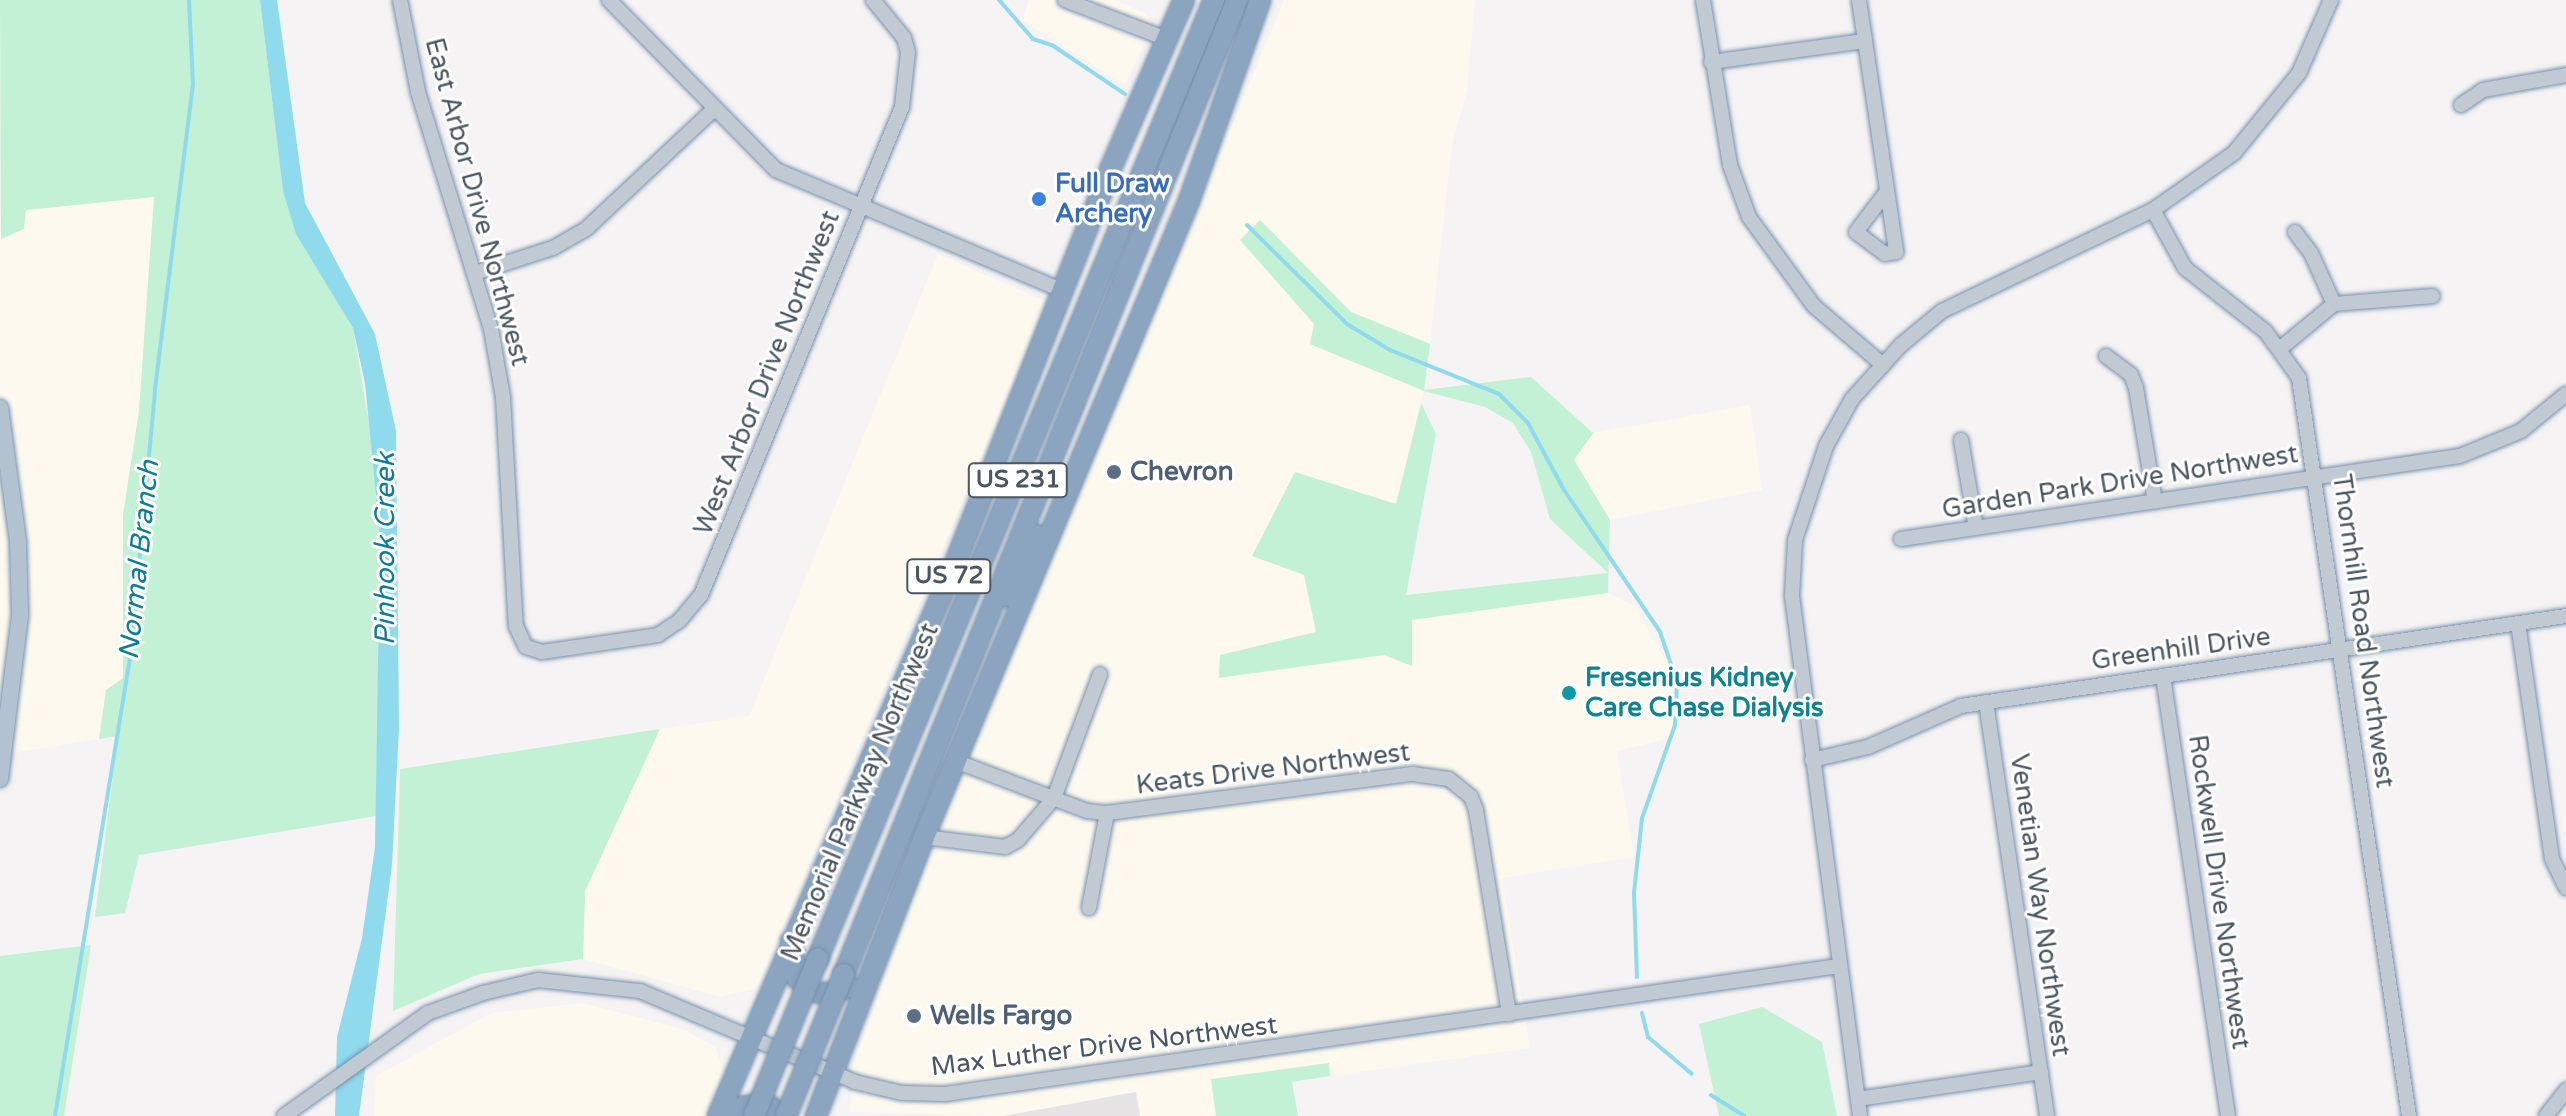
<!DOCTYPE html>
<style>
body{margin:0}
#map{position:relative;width:2566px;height:1116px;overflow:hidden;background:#f5f3f3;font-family:"Varela Round",sans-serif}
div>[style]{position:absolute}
.commercial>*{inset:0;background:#fdf9ef}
.education>*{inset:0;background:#e6e4e5}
.green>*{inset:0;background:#c3f1d5}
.water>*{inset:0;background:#90daee}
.stream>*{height:4px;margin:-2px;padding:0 2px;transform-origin:2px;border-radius:2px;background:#90daee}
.roads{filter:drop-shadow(0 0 2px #7690ad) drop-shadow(0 0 2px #7690ad)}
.minor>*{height:14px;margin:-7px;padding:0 7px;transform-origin:7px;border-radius:7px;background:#c1cad2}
.major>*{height:16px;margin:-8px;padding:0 8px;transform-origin:8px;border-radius:8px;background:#b3c2d1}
.highway>*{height:20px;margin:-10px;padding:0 10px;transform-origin:10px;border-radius:10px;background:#8ba5c1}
.bridges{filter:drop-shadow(0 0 2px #7690ad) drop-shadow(0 0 2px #7690ad)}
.highway-bridge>*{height:20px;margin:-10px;padding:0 10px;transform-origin:10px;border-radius:10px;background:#8ba5c1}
.dots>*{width:22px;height:22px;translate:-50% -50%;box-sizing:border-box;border:4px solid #fff;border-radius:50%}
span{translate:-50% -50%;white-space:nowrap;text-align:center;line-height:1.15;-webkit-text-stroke:6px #fff;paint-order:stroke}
.shield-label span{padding:2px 6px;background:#fff;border:2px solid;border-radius:6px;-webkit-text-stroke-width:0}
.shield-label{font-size:24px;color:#4a5661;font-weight:700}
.shop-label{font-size:26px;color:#366cbe;font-weight:700}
.left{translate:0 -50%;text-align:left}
.street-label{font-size:26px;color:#4a5661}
.service-label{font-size:26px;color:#4e5e75;font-weight:700}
.culture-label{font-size:26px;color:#0d838f;font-weight:700}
.water-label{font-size:28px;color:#0c7c9b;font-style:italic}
</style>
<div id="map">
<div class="commercial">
<div style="clip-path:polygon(1029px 0,1115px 0,1145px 14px,1153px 24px,1125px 85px,1022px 20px)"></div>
<div style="clip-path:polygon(1284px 0,1475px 0,1467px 90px,1452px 146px,1430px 344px,1351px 312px,1261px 220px,1240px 240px,1314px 324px,1310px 344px,1424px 391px,1396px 504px,1304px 575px,1316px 632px,1221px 655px,1219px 677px,1384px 654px,1412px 666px,1412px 620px,1608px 593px,1635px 606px,1669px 666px,1680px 736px,1617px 751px,1634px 857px,1502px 878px,1530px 1048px,1330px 1076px,1328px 1063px,1211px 1080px,1216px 1116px,1140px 1116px,1136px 1092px,1003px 1116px,850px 1112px,853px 1065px,927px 860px)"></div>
<div style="clip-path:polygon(155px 196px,139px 411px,123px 515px,123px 678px,106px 690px,99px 739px,0 755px,0 235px,26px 210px)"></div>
<div style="clip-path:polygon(938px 254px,1047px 302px,757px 988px,721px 997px,583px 959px,585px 891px,660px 729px,749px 716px)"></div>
<div style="clip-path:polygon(1750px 405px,1762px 490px,1610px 520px,1574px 460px,1593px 433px)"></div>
<div style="clip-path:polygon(582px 1003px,683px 1029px,716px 1047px,725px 1080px,711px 1116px,374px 1116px,376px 1076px,491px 1013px)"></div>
</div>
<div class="education">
<div style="clip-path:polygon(1136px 1092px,1140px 1116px,1003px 1116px)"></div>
</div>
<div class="green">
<div style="clip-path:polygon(0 0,260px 0,283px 191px,353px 328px,372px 441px,380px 536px,376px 816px,139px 855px,125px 913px,95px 917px,118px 736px,99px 739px,106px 690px,123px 678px,123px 515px,139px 411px,154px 197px,26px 210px,24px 229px,1px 239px)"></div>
<div style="clip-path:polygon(1260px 220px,1351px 312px,1430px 344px,1424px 390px,1531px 377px,1593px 433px,1574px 460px,1610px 520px,1608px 593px,1412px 620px,1412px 666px,1384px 655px,1219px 678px,1220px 655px,1316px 632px,1304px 575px,1252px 556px,1295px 472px,1396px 504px,1421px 403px,1436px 434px,1406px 595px,1608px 573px,1550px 519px,1531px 452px,1513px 423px,1485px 407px,1424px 391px,1310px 344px,1314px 324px,1240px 240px)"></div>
<div style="clip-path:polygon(660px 729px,585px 891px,583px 959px,479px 974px,393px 1011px,400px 769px)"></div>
<div style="clip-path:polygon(91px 945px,64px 1116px,0 1116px,0 956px)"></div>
<div style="clip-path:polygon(1762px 1007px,1822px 1042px,1837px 1116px,1719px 1116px,1699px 1024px)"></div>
<div style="clip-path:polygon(1329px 1063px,1330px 1076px,1292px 1082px,1298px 1116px,1216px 1116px,1211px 1079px)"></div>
</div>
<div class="water">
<div style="clip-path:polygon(260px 0,277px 0,305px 203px,375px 334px,396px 431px,399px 728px,392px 865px,359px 1116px,335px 1116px,337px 1037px,362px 938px,375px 847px,380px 536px,365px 383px,353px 328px,296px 234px,283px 191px)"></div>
</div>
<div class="stream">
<div style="left:999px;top:0;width:52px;rotate:48.9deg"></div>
<div style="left:1033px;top:39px;width:20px;rotate:18deg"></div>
<div style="left:1052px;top:45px;width:88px;rotate:33.9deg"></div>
<div style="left:1247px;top:225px;width:141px;rotate:44.7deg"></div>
<div style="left:1347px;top:324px;width:50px;rotate:31.2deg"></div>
<div style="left:1390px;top:350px;width:118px;rotate:22deg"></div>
<div style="left:1499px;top:394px;width:41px;rotate:45deg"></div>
<div style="left:1528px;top:423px;width:76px;rotate:61.8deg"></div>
<div style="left:1564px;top:490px;width:171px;rotate:55.9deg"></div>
<div style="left:1660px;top:632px;width:53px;rotate:71.2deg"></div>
<div style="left:1677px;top:682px;width:43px;rotate:92.7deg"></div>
<div style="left:1675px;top:725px;width:99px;rotate:109.5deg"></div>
<div style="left:1642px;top:818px;width:75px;rotate:96.1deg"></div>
<div style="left:1634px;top:893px;width:84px;rotate:88deg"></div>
<div style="left:1642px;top:1013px;width:25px;rotate:76deg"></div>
<div style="left:1648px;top:1037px;width:57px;rotate:40.1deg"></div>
<div style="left:1711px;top:1095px;width:39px;rotate:32deg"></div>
<div style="left:55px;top:1116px;width:472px;rotate:-80.7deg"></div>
<div style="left:131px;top:650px;width:262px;rotate:-84.7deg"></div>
<div style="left:155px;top:389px;width:307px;rotate:-82.9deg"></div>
<div style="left:193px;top:84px;width:84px;rotate:-92.7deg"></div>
</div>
<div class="roads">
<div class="minor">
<div style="left:400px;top:0;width:94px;rotate:78.9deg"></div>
<div style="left:418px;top:92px;width:248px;rotate:72.9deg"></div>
<div style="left:491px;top:329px;width:69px;rotate:80deg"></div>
<div style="left:503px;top:397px;width:229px;rotate:86.8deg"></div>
<div style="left:516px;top:626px;width:23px;rotate:65deg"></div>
<div style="left:526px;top:647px;width:17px;rotate:17deg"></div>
<div style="left:542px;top:652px;width:117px;rotate:-8.3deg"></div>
<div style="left:658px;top:635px;width:25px;rotate:-34deg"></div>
<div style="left:679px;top:621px;width:34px;rotate:-50deg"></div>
<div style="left:701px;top:595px;width:528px;rotate:-67.61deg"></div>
<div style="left:902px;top:107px;width:55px;rotate:-83.8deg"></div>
<div style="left:908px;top:52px;width:15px;rotate:-106deg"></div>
<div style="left:904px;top:38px;width:49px;rotate:-129.2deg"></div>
<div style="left:609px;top:0;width:238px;rotate:45.5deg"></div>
<div style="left:776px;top:170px;width:310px;rotate:22.8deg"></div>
<div style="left:1065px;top:0;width:106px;rotate:21deg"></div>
<div style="left:1703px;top:0;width:167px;rotate:80.7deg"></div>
<div style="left:1730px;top:165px;width:55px;rotate:69.9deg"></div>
<div style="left:1749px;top:217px;width:110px;rotate:53.9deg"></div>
<div style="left:1814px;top:306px;width:91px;rotate:40.5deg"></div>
<div style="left:1859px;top:0;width:255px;rotate:81.6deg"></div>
<div style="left:1896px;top:252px;width:11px;rotate:170deg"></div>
<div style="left:1885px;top:254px;width:36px;rotate:-143deg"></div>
<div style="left:1856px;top:232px;width:48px;rotate:-52.7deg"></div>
<div style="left:1711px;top:62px;width:155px;rotate:-7.8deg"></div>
<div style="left:2461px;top:105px;width:27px;rotate:-34deg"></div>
<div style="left:2483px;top:90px;width:84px;rotate:-10.2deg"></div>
<div style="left:2153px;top:210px;width:66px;rotate:61.1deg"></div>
<div style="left:2185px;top:268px;width:103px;rotate:38.3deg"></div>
<div style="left:2266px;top:332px;width:57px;rotate:54.3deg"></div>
<div style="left:2299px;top:378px;width:746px;rotate:81.52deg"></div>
<div style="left:2295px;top:232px;width:26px;rotate:53deg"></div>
<div style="left:2311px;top:253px;width:56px;rotate:65.7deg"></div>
<div style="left:475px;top:273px;width:82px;rotate:-17.8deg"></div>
<div style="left:553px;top:248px;width:39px;rotate:-30deg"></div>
<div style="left:587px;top:228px;width:174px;rotate:-43.1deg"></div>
<div style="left:2282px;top:347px;width:67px;rotate:-39.6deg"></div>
<div style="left:2334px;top:304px;width:99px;rotate:-4.6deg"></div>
<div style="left:2106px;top:356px;width:31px;rotate:37deg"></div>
<div style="left:2131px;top:375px;width:14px;rotate:69deg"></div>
<div style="left:2136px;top:388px;width:115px;rotate:80.5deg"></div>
<div style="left:1961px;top:440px;width:89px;rotate:80.3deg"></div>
<div style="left:1901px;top:539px;width:565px;rotate:-8.45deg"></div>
<div style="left:2460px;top:456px;width:66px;rotate:-22.3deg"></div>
<div style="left:2521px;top:431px;width:58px;rotate:-39.4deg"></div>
<div style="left:2518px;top:623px;width:238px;rotate:81.8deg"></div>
<div style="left:2552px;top:859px;width:32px;rotate:64deg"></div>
<div style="left:2163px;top:676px;width:445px;rotate:81.6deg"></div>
<div style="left:1986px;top:702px;width:418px;rotate:81.6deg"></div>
<div style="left:1812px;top:760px;width:57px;rotate:-13.1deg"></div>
<div style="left:1868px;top:747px;width:102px;rotate:-23.8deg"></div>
<div style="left:1961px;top:706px;width:612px;rotate:-8.46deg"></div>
<div style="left:958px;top:762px;width:138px;rotate:20.8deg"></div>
<div style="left:1087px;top:811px;width:20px;rotate:6deg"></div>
<div style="left:1107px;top:813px;width:308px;rotate:-7.3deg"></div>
<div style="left:1413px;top:774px;width:36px;rotate:8deg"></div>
<div style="left:1449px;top:779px;width:28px;rotate:39deg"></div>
<div style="left:1471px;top:797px;width:14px;rotate:69deg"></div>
<div style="left:1476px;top:810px;width:207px;rotate:80.8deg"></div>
<div style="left:924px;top:837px;width:82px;rotate:7deg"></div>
<div style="left:1005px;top:847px;width:15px;rotate:-28deg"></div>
<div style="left:1018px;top:840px;width:55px;rotate:-49.4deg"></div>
<div style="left:1054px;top:798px;width:132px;rotate:-69.6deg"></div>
<div style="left:1089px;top:908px;width:97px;rotate:-79.3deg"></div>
<div style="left:1858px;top:1099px;width:185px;rotate:-8.4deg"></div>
<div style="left:284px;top:1116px;width:177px;rotate:-35.6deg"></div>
<div style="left:428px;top:1013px;width:59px;rotate:-20deg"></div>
<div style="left:483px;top:993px;width:57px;rotate:-13.3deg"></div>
<div style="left:538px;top:980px;width:103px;rotate:6.2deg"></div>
<div style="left:640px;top:991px;width:233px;rotate:22.9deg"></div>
<div style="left:855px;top:1082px;width:48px;rotate:13.2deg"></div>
<div style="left:902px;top:1093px;width:43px;rotate:1.3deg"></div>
<div style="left:945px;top:1094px;width:903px;rotate:-8.15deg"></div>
<div style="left:1860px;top:1116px;width:524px;rotate:-97.45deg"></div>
<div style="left:1792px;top:596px;width:56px;rotate:-86.9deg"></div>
<div style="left:1795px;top:540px;width:99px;rotate:-71.7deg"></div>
<div style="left:1826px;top:446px;width:54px;rotate:-61deg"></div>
<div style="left:1852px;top:399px;width:73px;rotate:-47.8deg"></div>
<div style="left:1901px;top:345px;width:53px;rotate:-39.7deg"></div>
<div style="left:1942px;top:311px;width:234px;rotate:-25.6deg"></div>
<div style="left:2153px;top:210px;width:99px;rotate:-35.1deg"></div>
<div style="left:2234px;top:153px;width:103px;rotate:-50.9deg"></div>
<div style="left:2299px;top:73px;width:80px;rotate:-66.3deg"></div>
<div style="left:2546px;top:1116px;width:33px;rotate:-52deg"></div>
</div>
<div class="major">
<div style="left:0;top:408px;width:135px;rotate:82.3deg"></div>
<div style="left:18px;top:542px;width:73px;rotate:88.4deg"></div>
<div style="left:20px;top:615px;width:165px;rotate:97deg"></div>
</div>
<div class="highway">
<div style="left:1007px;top:596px;width:68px;rotate:-63.1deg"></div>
<div style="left:791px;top:941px;width:39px;rotate:80deg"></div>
<div style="left:798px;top:979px;width:18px;rotate:41deg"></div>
<div style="left:812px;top:991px;width:13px;rotate:13deg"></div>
<div style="left:825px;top:994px;width:25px;rotate:-16deg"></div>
<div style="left:818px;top:958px;width:1037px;rotate:-67.54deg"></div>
<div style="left:844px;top:974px;width:1050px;rotate:-68.03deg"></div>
<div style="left:718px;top:1116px;width:604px;rotate:-66.79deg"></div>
<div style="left:956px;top:561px;width:420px;rotate:-68.5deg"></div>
<div style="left:1110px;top:170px;width:185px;rotate:-66.5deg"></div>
<div style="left:731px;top:1116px;width:14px;rotate:-39deg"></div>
<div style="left:742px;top:1107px;width:23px;rotate:-10deg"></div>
<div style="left:765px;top:1103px;width:23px;rotate:34deg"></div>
<div style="left:816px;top:1116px;width:299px;rotate:-68.8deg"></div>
<div style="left:924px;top:837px;width:689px;rotate:-67.38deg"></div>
<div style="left:1189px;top:201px;width:213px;rotate:-70.5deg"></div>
</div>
</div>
<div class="bridges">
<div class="highway-bridge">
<div style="left:754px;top:1116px;width:170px;rotate:-67.9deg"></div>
<div style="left:786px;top:1116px;width:153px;rotate:-67.8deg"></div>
</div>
</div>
<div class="dots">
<div style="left:1039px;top:199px;background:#3f7fe0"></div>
<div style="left:1114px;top:472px;background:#5c6f8a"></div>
<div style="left:1569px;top:693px;background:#0f9aa8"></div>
<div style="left:914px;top:1016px;background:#5c6f8a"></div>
</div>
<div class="shield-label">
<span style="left:1018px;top:480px">US 231</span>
<span style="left:949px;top:576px">US 72</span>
</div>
<div class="shop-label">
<span class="left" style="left:1055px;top:199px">Full Draw<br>Archery</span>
</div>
<div class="street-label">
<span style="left:477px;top:202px;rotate:75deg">East Arbor Drive Northwest</span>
<span style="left:767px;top:373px;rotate:-68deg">West Arbor Drive Northwest</span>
<span style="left:2120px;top:482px;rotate:-9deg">Garden Park Drive Northwest</span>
<span style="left:2363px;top:631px;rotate:82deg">Thornhill Road Northwest</span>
<span style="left:2181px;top:649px;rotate:-8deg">Greenhill Drive</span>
<span style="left:1273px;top:769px;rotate:-7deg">Keats Drive Northwest</span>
<span style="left:860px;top:792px;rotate:-67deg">Memorial Parkway Northwest</span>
<span style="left:2219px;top:892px;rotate:82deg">Rockwell Drive Northwest</span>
<span style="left:2040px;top:905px;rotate:82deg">Venetian Way Northwest</span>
<span style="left:1104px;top:1046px;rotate:-7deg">Max Luther Drive Northwest</span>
</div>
<div class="service-label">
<span class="left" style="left:1130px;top:472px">Chevron</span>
<span class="left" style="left:930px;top:1016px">Wells Fargo</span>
</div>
<div class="culture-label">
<span class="left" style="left:1585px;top:693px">Fresenius Kidney<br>Care Chase Dialysis</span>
</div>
<div class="water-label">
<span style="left:385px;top:549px;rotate:-90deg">Pinhook Creek</span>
<span style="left:139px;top:560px;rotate:-84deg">Normal Branch</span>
</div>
</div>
